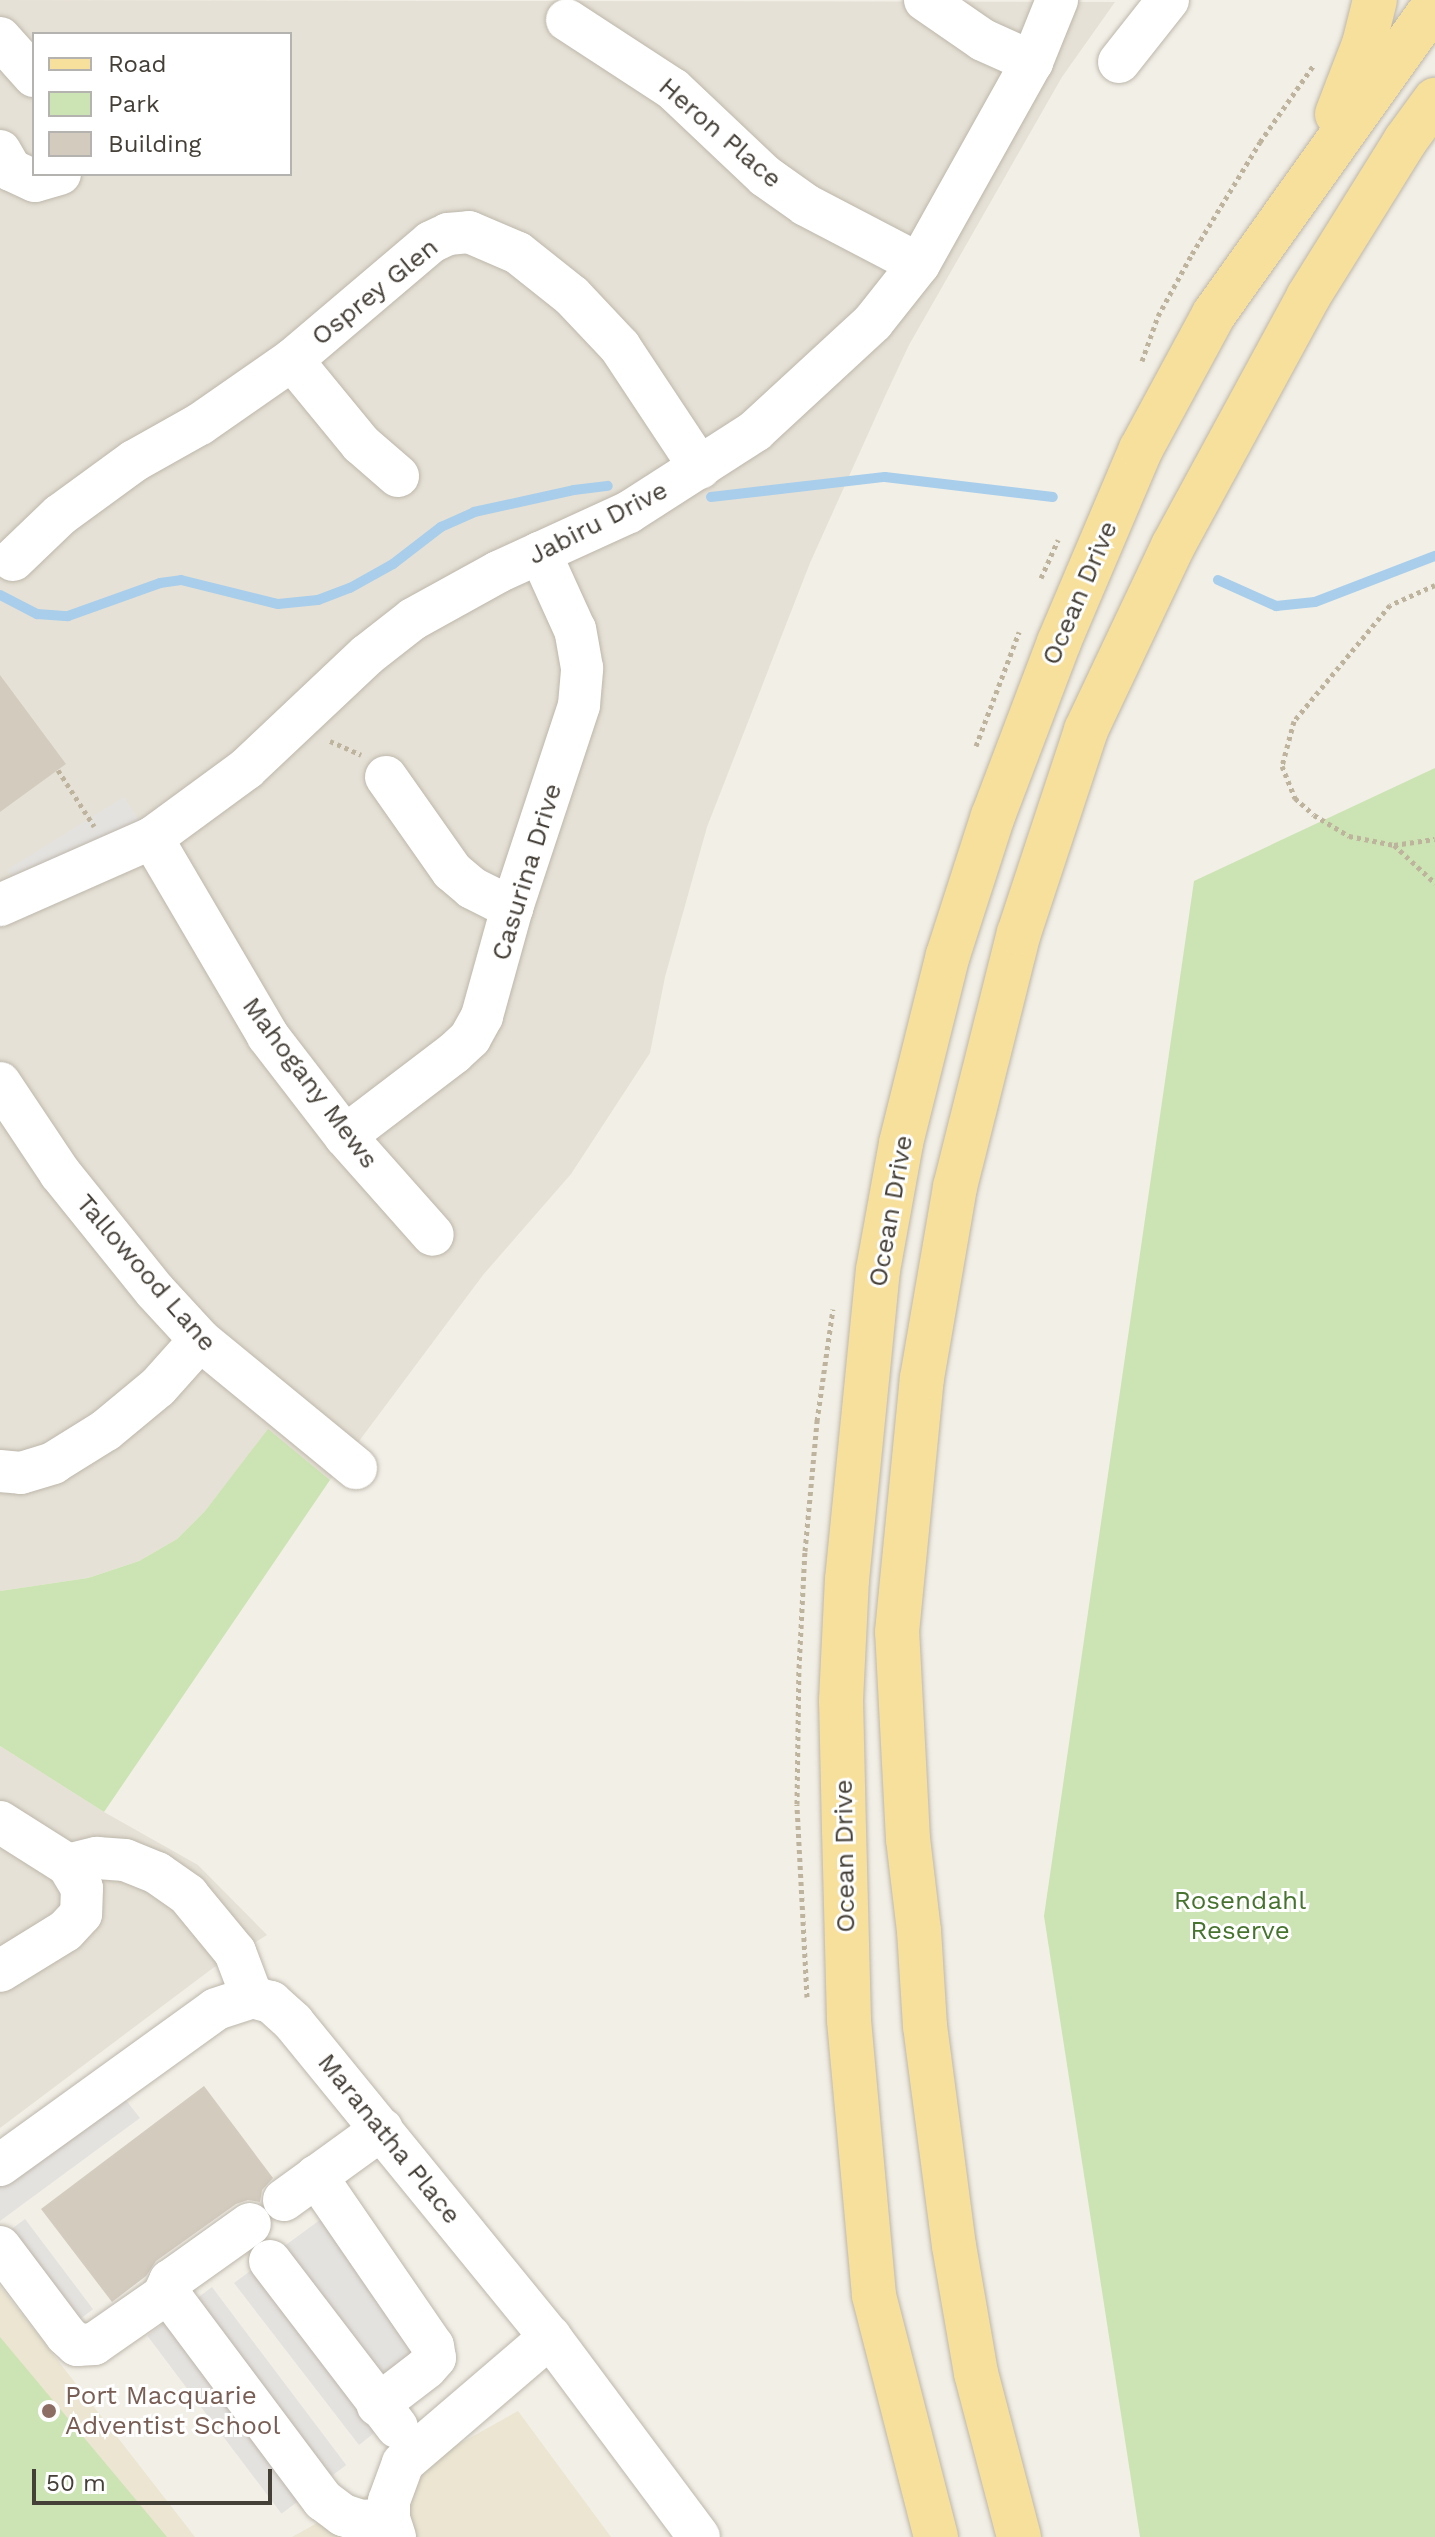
<!DOCTYPE html>
<style>
body{margin:0}
#map{position:relative;width:1435px;height:2537px;overflow:hidden;background:#f2efe7;font-family:"Work Sans",sans-serif}
div>[style]{position:absolute}
.residential>*{inset:0;background:#e6e1d6}
.education>*{inset:0;background:#ebe5d2}
.green>*{inset:0;background:#cce4b3}
.parking>*{inset:0;background:#e4e2df;transform-origin:0 0}
.stream>*{height:10px;margin:-5px;padding:0 5px;transform-origin:5px;border-radius:5px;background:#a8ceeb}
.building>*{inset:0;background:#d3cbbe}
.path>*{height:5px;margin-top:-2.5px;transform-origin:0;background:repeating-linear-gradient(90deg,#beb39d 0 4px,transparent 0 8px)}
.roads{filter:drop-shadow(0 0 2px #bdb7ab) drop-shadow(0 0 2px #bdb7ab)}
.minor>*{height:42px;margin:-21px;padding:0 21px;transform-origin:21px;border-radius:21px;background:#fff}
.major>*{height:44px;margin:-22px;padding:0 22px;transform-origin:22px;border-radius:22px;background:#f7e09c}
.dots>*{width:22px;height:22px;translate:-50% -50%;box-sizing:border-box;border:4px solid #fff;border-radius:50%}
span{translate:-50% -50%;white-space:nowrap;text-align:center;line-height:1.15;-webkit-text-stroke:6px #fff;paint-order:stroke}
.street-label{font-size:26px;color:#454037}
.park-label{font-size:26px;color:#46732e}
.education-label{font-size:26px;color:#785e54}
.left{translate:0 -50%;text-align:left}
.legend{position:absolute;left:32px;top:32px;width:260px;height:144px;box-sizing:border-box;background:#fff;border:2px solid #b5b3af;margin:0;padding:10px 14px;list-style:none;font-size:24px;color:#454037}
.legend li{display:flex;align-items:center;gap:16px;height:40px}
.legend b{width:40px;border:2px solid #b5b3af}
.scale{position:absolute;left:32px;top:2469px;width:240px;height:36px;box-sizing:border-box;border:4px solid #454037;border-top:0;padding-left:10px;font-size:24px;line-height:28px;white-space:nowrap;color:#454037;-webkit-text-stroke:6px #fff;paint-order:stroke}
</style>
<div id="map">
<div class="residential">
<div style="clip-path:polygon(evenodd,0 0,1115px 2px,1062px 77px,909px 345px,886px 394px,810px 563px,707px 827px,665px 977px,650px 1053px,571px 1174px,483px 1275px,330px 1480px,268px 1430px,205px 1511px,177px 1539px,139px 1561px,88px 1578px,0 1591px,0 0,34px 34px,290px 34px,290px 174px,34px 174px,34px 34px)"></div>
<div style="clip-path:polygon(0 1746px,104px 1812px,198px 1865px,267px 1935px,213px 1968px,0 2128px)"></div>
</div>
<div class="education">
<div style="clip-path:polygon(0 2286px,195px 2537px,0 2537px)"></div>
<div style="clip-path:polygon(518px 2411px,611px 2537px,292px 2537px)"></div>
</div>
<div class="green">
<div style="clip-path:polygon(1435px 768px,1435px 2537px,1140px 2537px,1044px 1916px,1194px 881px)"></div>
<div style="clip-path:polygon(268px 1429px,330px 1480px,104px 1812px,0 1746px,0 1591px,88px 1578px,139px 1561px,177px 1539px,205px 1511px)"></div>
<div style="clip-path:polygon(0 2337px,167px 2537px,0 2537px)"></div>
</div>
<div class="parking">
<div style="left:124px;top:797px;width:28px;height:137px;rotate:58deg"></div>
<div style="clip-path:polygon(122px 2095px,140px 2118px,0 2221px,0 2184px)"></div>
<div style="clip-path:polygon(354px 2195px,454px 2345px,455px 2357px,442px 2379px,359px 2445px,234px 2283px)"></div>
<div style="left:25px;top:2219px;width:113px;height:23px;rotate:53deg"></div>
<div style="left:212px;top:2287px;width:223px;height:81px;rotate:53deg"></div>
</div>
<div class="stream">
<div style="left:711px;top:497px;width:175px;rotate:-6.6deg"></div>
<div style="left:885px;top:477px;width:169px;rotate:6.8deg"></div>
<div style="left:1218px;top:580px;width:64px;rotate:24.1deg"></div>
<div style="left:1276px;top:606px;width:39px;rotate:-6deg"></div>
<div style="left:1315px;top:602px;width:129px;rotate:-21deg"></div>
<div style="left:0;top:595px;width:42px;rotate:27.2deg"></div>
<div style="left:37px;top:614px;width:31px;rotate:4deg"></div>
<div style="left:68px;top:616px;width:98px;rotate:-19.7deg"></div>
<div style="left:160px;top:583px;width:21px;rotate:-8deg"></div>
<div style="left:181px;top:580px;width:100px;rotate:13.9deg"></div>
<div style="left:278px;top:604px;width:40px;rotate:-5.7deg"></div>
<div style="left:318px;top:600px;width:34px;rotate:-21deg"></div>
<div style="left:350px;top:588px;width:49px;rotate:-29.2deg"></div>
<div style="left:393px;top:564px;width:61px;rotate:-37.6deg"></div>
<div style="left:441px;top:527px;width:36px;rotate:-24deg"></div>
<div style="left:474px;top:512px;width:102px;rotate:-12.4deg"></div>
<div style="left:574px;top:490px;width:34px;rotate:-7deg"></div>
</div>
<div class="building">
<div style="clip-path:polygon(0 675px,66px 764px,0 812px)"></div>
<div style="clip-path:polygon(204px 2086px,273px 2178px,262px 2190px,260px 2202px,248px 2200px,236px 2204px,156px 2261px,146px 2276px,112px 2302px,41px 2209px)"></div>
</div>
<div class="path">
<div style="left:1142px;top:361px;width:48px;rotate:-70.4deg"></div>
<div style="left:1158px;top:316px;width:71px;rotate:-61.3deg"></div>
<div style="left:1192px;top:254px;width:131px;rotate:-58.7deg"></div>
<div style="left:1260px;top:142px;width:93px;rotate:-55.1deg"></div>
<div style="left:1041px;top:578px;width:42px;rotate:-65.9deg"></div>
<div style="left:1435px;top:585px;width:49px;rotate:156deg"></div>
<div style="left:1390px;top:605px;width:151px;rotate:129.6deg"></div>
<div style="left:1294px;top:721px;width:47px;rotate:104.9deg"></div>
<div style="left:1282px;top:766px;width:35px;rotate:68deg"></div>
<div style="left:1295px;top:798px;width:25px;rotate:42deg"></div>
<div style="left:1314px;top:815px;width:41px;rotate:31deg"></div>
<div style="left:1349px;top:836px;width:46px;rotate:11.3deg"></div>
<div style="left:1394px;top:845px;width:41px;rotate:-8.3deg"></div>
<div style="left:330px;top:741px;width:34px;rotate:24deg"></div>
<div style="left:976px;top:746px;width:122px;rotate:-69.3deg"></div>
<div style="left:58px;top:770px;width:67px;rotate:57.3deg"></div>
<div style="left:1394px;top:845px;width:56px;rotate:42.8deg"></div>
<div style="left:807px;top:1997px;width:193px;rotate:-93deg"></div>
<div style="left:797px;top:1804px;width:136px;rotate:-89.2deg"></div>
<div style="left:799px;top:1668px;width:117px;rotate:-87.1deg"></div>
<div style="left:805px;top:1551px;width:131px;rotate:-84.7deg"></div>
<div style="left:817px;top:1421px;width:113px;rotate:-81.9deg"></div>
</div>
<div class="roads">
<div class="minor">
<div style="left:925px;top:0;width:70px;rotate:34.6deg"></div>
<div style="left:983px;top:40px;width:54px;rotate:24.2deg"></div>
<div style="left:567px;top:20px;width:126px;rotate:33.1deg"></div>
<div style="left:673px;top:89px;width:127px;rotate:43.4deg"></div>
<div style="left:765px;top:176px;width:50px;rotate:35.3deg"></div>
<div style="left:806px;top:205px;width:127px;rotate:27.6deg"></div>
<div style="left:0;top:38px;width:51px;rotate:48.2deg"></div>
<div style="left:1119px;top:62px;width:79px;rotate:-51.7deg"></div>
<div style="left:0;top:151px;width:22px;rotate:60deg"></div>
<div style="left:11px;top:170px;width:26px;rotate:25deg"></div>
<div style="left:35px;top:181px;width:26px;rotate:-16deg"></div>
<div style="left:292px;top:360px;width:109px;rotate:50.6deg"></div>
<div style="left:361px;top:444px;width:49px;rotate:40.9deg"></div>
<div style="left:13px;top:560px;width:65px;rotate:-43.8deg"></div>
<div style="left:60px;top:515px;width:92px;rotate:-36.1deg"></div>
<div style="left:134px;top:461px;width:76px;rotate:-29.3deg"></div>
<div style="left:200px;top:424px;width:112px;rotate:-34.8deg"></div>
<div style="left:292px;top:360px;width:182px;rotate:-40.3deg"></div>
<div style="left:431px;top:242px;width:19px;rotate:-25deg"></div>
<div style="left:448px;top:234px;width:21px;rotate:-5deg"></div>
<div style="left:469px;top:232px;width:53px;rotate:23.2deg"></div>
<div style="left:518px;top:253px;width:69px;rotate:38.5deg"></div>
<div style="left:572px;top:296px;width:70px;rotate:46.7deg"></div>
<div style="left:620px;top:347px;width:145px;rotate:56.5deg"></div>
<div style="left:386px;top:777px;width:115px;rotate:54.9deg"></div>
<div style="left:452px;top:871px;width:26px;rotate:40deg"></div>
<div style="left:472px;top:888px;width:45px;rotate:26.6deg"></div>
<div style="left:152px;top:838px;width:229px;rotate:59.6deg"></div>
<div style="left:268px;top:1036px;width:126px;rotate:52.4deg"></div>
<div style="left:345px;top:1136px;width:132px;rotate:48.4deg"></div>
<div style="left:0;top:905px;width:166px;rotate:-23.8deg"></div>
<div style="left:152px;top:838px;width:117px;rotate:-36.3deg"></div>
<div style="left:246px;top:769px;width:166px;rotate:-43.3deg"></div>
<div style="left:367px;top:655px;width:58px;rotate:-38deg"></div>
<div style="left:413px;top:619px;width:97px;rotate:-28.9deg"></div>
<div style="left:498px;top:572px;width:144px;rotate:-24.6deg"></div>
<div style="left:629px;top:512px;width:150px;rotate:-32.7deg"></div>
<div style="left:755px;top:431px;width:161px;rotate:-42.7deg"></div>
<div style="left:873px;top:322px;width:74px;rotate:-51.6deg"></div>
<div style="left:919px;top:264px;width:231px;rotate:-60.8deg"></div>
<div style="left:1032px;top:62px;width:67px;rotate:-68deg"></div>
<div style="left:0;top:1083px;width:108px;rotate:56.3deg"></div>
<div style="left:60px;top:1173px;width:151px;rotate:51.2deg"></div>
<div style="left:155px;top:1291px;width:67px;rotate:47.4deg"></div>
<div style="left:200px;top:1340px;width:202px;rotate:39.4deg"></div>
<div style="left:345px;top:1136px;width:137px;rotate:-37.3deg"></div>
<div style="left:454px;top:1053px;width:22px;rotate:-43deg"></div>
<div style="left:470px;top:1038px;width:25px;rotate:-61deg"></div>
<div style="left:482px;top:1016px;width:112px;rotate:-74.5deg"></div>
<div style="left:512px;top:908px;width:214px;rotate:-71.7deg"></div>
<div style="left:579px;top:705px;width:37px;rotate:-85deg"></div>
<div style="left:582px;top:668px;width:39px;rotate:-100deg"></div>
<div style="left:575px;top:630px;width:85px;rotate:-114.4deg"></div>
<div style="left:0;top:1471px;width:21px;rotate:5deg"></div>
<div style="left:21px;top:1473px;width:34px;rotate:-17deg"></div>
<div style="left:53px;top:1463px;width:62px;rotate:-31.9deg"></div>
<div style="left:106px;top:1430px;width:67px;rotate:-39.6deg"></div>
<div style="left:158px;top:1387px;width:63px;rotate:-48.2deg"></div>
<div style="left:0;top:1822px;width:80px;rotate:32.3deg"></div>
<div style="left:68px;top:1865px;width:27px;rotate:59deg"></div>
<div style="left:82px;top:1888px;width:26px;rotate:92deg"></div>
<div style="left:81px;top:1914px;width:23px;rotate:133deg"></div>
<div style="left:65px;top:1931px;width:76px;rotate:148.4deg"></div>
<div style="left:68px;top:1865px;width:30px;rotate:-14deg"></div>
<div style="left:97px;top:1858px;width:28px;rotate:4deg"></div>
<div style="left:125px;top:1860px;width:35px;rotate:22deg"></div>
<div style="left:157px;top:1873px;width:38px;rotate:35deg"></div>
<div style="left:188px;top:1895px;width:74px;rotate:50.5deg"></div>
<div style="left:235px;top:1952px;width:48px;rotate:69.3deg"></div>
<div style="left:0;top:2165px;width:266px;rotate:-35.8deg"></div>
<div style="left:216px;top:2009px;width:38px;rotate:-18deg"></div>
<div style="left:252px;top:1997px;width:20px;rotate:15deg"></div>
<div style="left:271px;top:2002px;width:30px;rotate:42deg"></div>
<div style="left:293px;top:2022px;width:407px;rotate:50.8deg"></div>
<div style="left:550px;top:2337px;width:249px;rotate:53.3deg"></div>
<div style="left:316px;top:2176px;width:206px;rotate:55.5deg"></div>
<div style="left:433px;top:2346px;width:12px;rotate:81deg"></div>
<div style="left:435px;top:2358px;width:13px;rotate:132deg"></div>
<div style="left:426px;top:2368px;width:61px;rotate:142.4deg"></div>
<div style="left:284px;top:2200px;width:121px;rotate:-35.9deg"></div>
<div style="left:0;top:2247px;width:110px;rotate:53.1deg"></div>
<div style="left:66px;top:2335px;width:15px;rotate:42deg"></div>
<div style="left:77px;top:2345px;width:17px;rotate:-3deg"></div>
<div style="left:94px;top:2344px;width:84px;rotate:-34.8deg"></div>
<div style="left:163px;top:2296px;width:17px;rotate:-65deg"></div>
<div style="left:170px;top:2281px;width:98px;rotate:-35.5deg"></div>
<div style="left:270px;top:2261px;width:209px;rotate:52.6deg"></div>
<div style="left:163px;top:2296px;width:12px;rotate:24deg"></div>
<div style="left:174px;top:2301px;width:249px;rotate:53.2deg"></div>
<div style="left:323px;top:2500px;width:25px;rotate:37deg"></div>
<div style="left:343px;top:2515px;width:20px;rotate:18deg"></div>
<div style="left:362px;top:2521px;width:27px;rotate:-4deg"></div>
<div style="left:395px;top:2537px;width:19px;rotate:-108deg"></div>
<div style="left:389px;top:2519px;width:18px;rotate:-90deg"></div>
<div style="left:389px;top:2501px;width:40px;rotate:-69.8deg"></div>
<div style="left:403px;top:2463px;width:194px;rotate:-40.6deg"></div>
</div>
<div class="major">
<div style="left:1337px;top:114px;width:75px;rotate:-68.9deg"></div>
<div style="left:1364px;top:44px;width:45px;rotate:-76deg"></div>
<div style="left:936px;top:2537px;width:250px;rotate:-104.4deg"></div>
<div style="left:874px;top:2295px;width:276px;rotate:-95.2deg"></div>
<div style="left:849px;top:2020px;width:190px;rotate:-91.5deg"></div>
<div style="left:844px;top:1830px;width:129px;rotate:-91.3deg"></div>
<div style="left:841px;top:1701px;width:121px;rotate:-87.2deg"></div>
<div style="left:847px;top:1580px;width:312px;rotate:-84.3deg"></div>
<div style="left:878px;top:1270px;width:129px;rotate:-79.7deg"></div>
<div style="left:901px;top:1143px;width:194px;rotate:-76deg"></div>
<div style="left:948px;top:955px;width:146px;rotate:-72.1deg"></div>
<div style="left:993px;top:816px;width:186px;rotate:-69.2deg"></div>
<div style="left:1059px;top:642px;width:210px;rotate:-67deg"></div>
<div style="left:1141px;top:449px;width:153px;rotate:-61.6deg"></div>
<div style="left:1214px;top:314px;width:381px;rotate:-54.5deg"></div>
<div style="left:1019px;top:2537px;width:170px;rotate:-104.7deg"></div>
<div style="left:976px;top:2373px;width:129px;rotate:-99.8deg"></div>
<div style="left:954px;top:2246px;width:222px;rotate:-97.5deg"></div>
<div style="left:925px;top:2026px;width:95px;rotate:-93.6deg"></div>
<div style="left:919px;top:1931px;width:93px;rotate:-96.8deg"></div>
<div style="left:908px;top:1839px;width:207px;rotate:-93deg"></div>
<div style="left:897px;top:1632px;width:255px;rotate:-84.4deg"></div>
<div style="left:922px;top:1378px;width:194px;rotate:-80.2deg"></div>
<div style="left:955px;top:1187px;width:262px;rotate:-75.9deg"></div>
<div style="left:1019px;top:933px;width:214px;rotate:-71.7deg"></div>
<div style="left:1086px;top:730px;width:204px;rotate:-64.7deg"></div>
<div style="left:1173px;top:546px;width:283px;rotate:-61.5deg"></div>
<div style="left:1308px;top:297px;width:184px;rotate:-58.1deg"></div>
<div style="left:1405px;top:141px;width:51px;rotate:-53.8deg"></div>
</div>
</div>
<div class="dots">
<div style="left:49px;top:2411px;background:#8d6e63"></div>
</div>
<div class="street-label">
<span style="left:720px;top:133px;rotate:41deg">Heron Place</span>
<span style="left:375px;top:292px;rotate:-39deg">Osprey Glen</span>
<span style="left:598px;top:523px;rotate:-27deg">Jabiru Drive</span>
<span style="left:1080px;top:593px;rotate:-67deg">Ocean Drive</span>
<span style="left:527px;top:872px;rotate:-73deg">Casurina Drive</span>
<span style="left:310px;top:1083px;rotate:53deg">Mahogany Mews</span>
<span style="left:891px;top:1211px;rotate:-80deg">Ocean Drive</span>
<span style="left:146px;top:1273px;rotate:49deg">Tallowood Lane</span>
<span style="left:845px;top:1856px;rotate:-91deg">Ocean Drive</span>
<span style="left:389px;top:2139px;rotate:51deg">Maranatha Place</span>
</div>
<div class="park-label">
<span style="left:1240px;top:1916px">Rosendahl<br>Reserve</span>
</div>
<div class="education-label">
<span class="left" style="left:65px;top:2411px">Port Macquarie<br>Adventist School</span>
</div>
<ul class="legend">
<li><b style="height:10px;background:#f7e09c"></b>Road</li>
<li><b style="height:22px;background:#cce4b3"></b>Park</li>
<li><b style="height:22px;background:#d3cbbe"></b>Building</li>
</ul>
<div class="scale">50 m</div>
</div>
